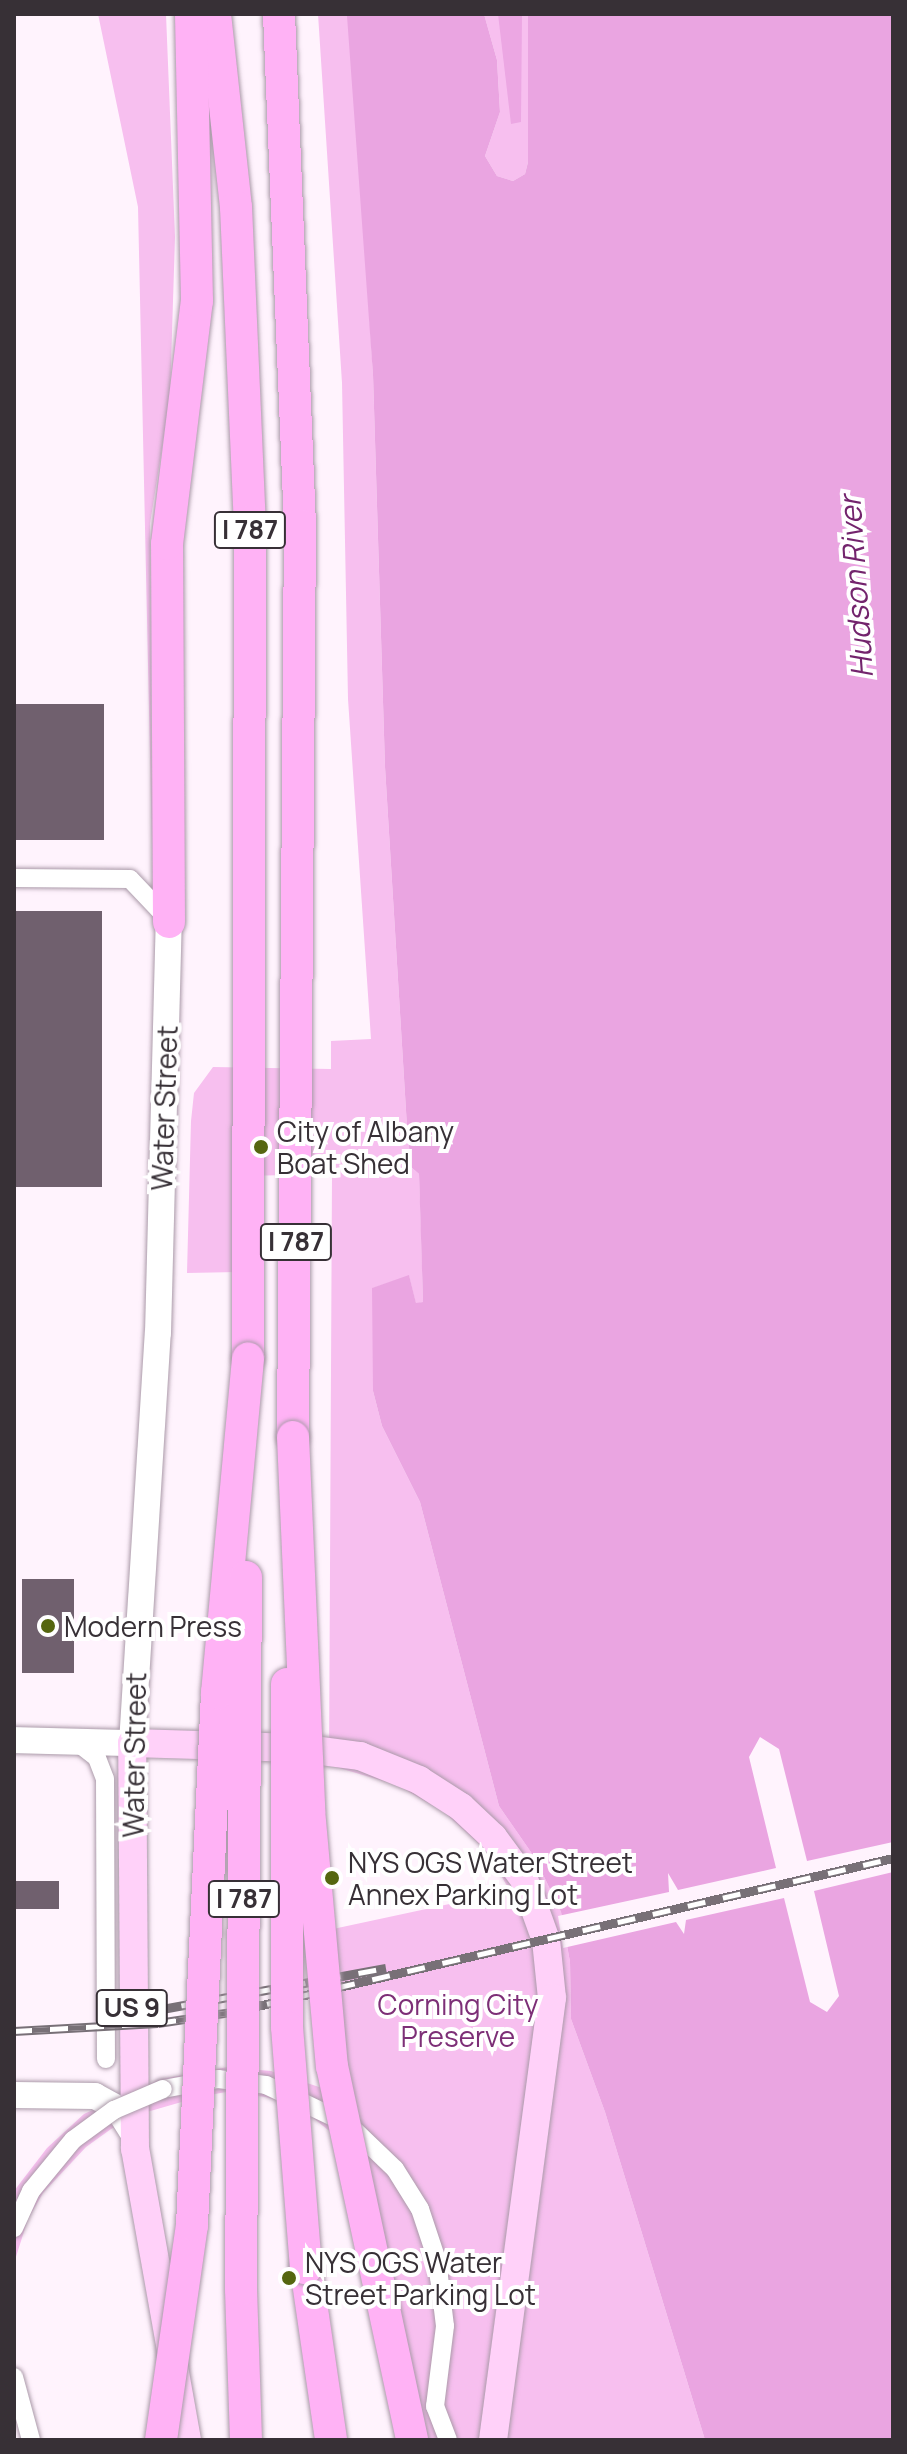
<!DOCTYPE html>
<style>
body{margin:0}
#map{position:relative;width:907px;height:2454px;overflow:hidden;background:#fff3fd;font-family:Manrope,sans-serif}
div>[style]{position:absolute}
.green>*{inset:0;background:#f7bfef}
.forest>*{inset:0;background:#eca7e3}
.water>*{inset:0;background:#eaa5e1}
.pier>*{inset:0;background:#fff3fd}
.building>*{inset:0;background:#70606e;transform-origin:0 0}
.roads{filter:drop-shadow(0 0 2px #ab9aa9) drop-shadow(0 0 2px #ab9aa9)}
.street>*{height:18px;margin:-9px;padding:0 9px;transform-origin:9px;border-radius:9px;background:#fff}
.secondary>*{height:26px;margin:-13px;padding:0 13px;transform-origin:13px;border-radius:13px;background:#fff}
.primary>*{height:28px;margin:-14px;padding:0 14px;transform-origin:14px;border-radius:14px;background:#ffd1f9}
.highway>*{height:32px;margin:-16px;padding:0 16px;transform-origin:16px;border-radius:16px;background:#ffb2f5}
.rail>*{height:9px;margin-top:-4.5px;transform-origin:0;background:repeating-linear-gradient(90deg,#fff 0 18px,#787077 0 36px);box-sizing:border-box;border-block:2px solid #787077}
.bridges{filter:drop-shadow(0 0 2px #ab9aa9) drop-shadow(0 0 2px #ab9aa9)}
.street-bridge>*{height:18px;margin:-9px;padding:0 9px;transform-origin:9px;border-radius:9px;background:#fff}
.highway-bridge>*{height:32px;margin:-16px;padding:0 16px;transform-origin:16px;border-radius:16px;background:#ffb2f5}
.dots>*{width:22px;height:22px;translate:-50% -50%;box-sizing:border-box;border:4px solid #fff;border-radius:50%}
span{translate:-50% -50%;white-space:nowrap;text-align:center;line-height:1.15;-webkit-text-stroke:8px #fff;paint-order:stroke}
.shield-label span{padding:2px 6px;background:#fff;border:2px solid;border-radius:6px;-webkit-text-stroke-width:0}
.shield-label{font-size:26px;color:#373036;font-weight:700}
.street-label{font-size:28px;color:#373036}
.poi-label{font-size:28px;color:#373036}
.left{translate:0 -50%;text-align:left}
.park-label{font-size:28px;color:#7d2f77}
.water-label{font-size:30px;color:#73246d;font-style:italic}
.frame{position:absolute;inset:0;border:16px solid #373036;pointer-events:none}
</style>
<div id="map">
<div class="green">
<div style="clip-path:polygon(98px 14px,166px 14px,175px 237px,170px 397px,150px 524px,152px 848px,138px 207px)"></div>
<div style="clip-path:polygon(318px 14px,351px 14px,373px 375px,385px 767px,407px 1127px,411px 1167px,419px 1174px,421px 1230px,423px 1302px,416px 1304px,409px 1276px,373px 1288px,373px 1391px,382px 1426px,420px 1502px,499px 1806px,535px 1858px,561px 1912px,570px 1962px,571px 2019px,605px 2112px,705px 2440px,423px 2440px,358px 2154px,302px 2109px,266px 2097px,226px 2092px,199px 2097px,140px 2114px,111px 2129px,86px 2147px,43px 2193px,28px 2219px,14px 2263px,14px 2191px,47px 2148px,84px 2114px,161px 2079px,228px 2067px,271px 2071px,352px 2098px,333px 1929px,510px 1891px,487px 1851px,444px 1812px,397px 1785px,329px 1765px,332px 1174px,238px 1176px,238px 1272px,187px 1273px,191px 1121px,194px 1093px,213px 1067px,331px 1069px,331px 1041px,371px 1039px,348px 699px,342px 383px)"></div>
<div style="clip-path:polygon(484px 14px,528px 14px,528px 162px,525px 174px,513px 181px,497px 176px,485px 156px,500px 112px,497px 60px)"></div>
</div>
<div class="forest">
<div style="clip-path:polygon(498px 14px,522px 14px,521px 122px,511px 124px)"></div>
</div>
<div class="water">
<div style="clip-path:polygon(484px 14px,497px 60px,500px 112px,485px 156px,497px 176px,513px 181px,525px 174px,528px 162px,528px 14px,893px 14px,893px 2440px,705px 2440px,605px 2112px,571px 2019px,570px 1962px,561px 1912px,535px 1858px,499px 1806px,420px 1502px,382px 1426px,373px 1391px,372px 1288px,409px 1275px,416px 1303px,423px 1302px,419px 1174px,411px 1167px,407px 1127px,385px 767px,373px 375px,347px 16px)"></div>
</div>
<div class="pier">
<div style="clip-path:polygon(760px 1737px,779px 1749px,807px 1861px,893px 1842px,893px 1872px,814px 1891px,839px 1996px,827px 2012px,810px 2002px,784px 1898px,686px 1920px,684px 1934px,676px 1922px,563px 1948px,558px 1916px,669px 1892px,668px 1873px,678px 1890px,776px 1868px,749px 1757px)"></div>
</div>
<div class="building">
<div style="left:14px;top:704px;width:90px;height:136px"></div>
<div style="left:14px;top:911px;width:88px;height:276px"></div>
<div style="left:22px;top:1579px;width:52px;height:94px"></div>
<div style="left:14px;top:1881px;width:45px;height:28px"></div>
</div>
<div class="roads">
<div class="street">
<div style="left:14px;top:878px;width:116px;rotate:0.5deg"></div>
<div style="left:130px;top:879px;width:52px;rotate:46.5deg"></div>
<div style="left:78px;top:1743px;width:24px;rotate:38deg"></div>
<div style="left:97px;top:1758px;width:22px;rotate:69deg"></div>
<div style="left:105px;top:1779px;width:280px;rotate:89.8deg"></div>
<div style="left:163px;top:2089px;width:56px;rotate:-10.3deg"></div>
<div style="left:218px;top:2079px;width:48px;rotate:7.1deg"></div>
<div style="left:266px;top:2085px;width:91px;rotate:25.4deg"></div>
<div style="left:348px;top:2124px;width:65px;rotate:43.8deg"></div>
<div style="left:395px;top:2169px;width:47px;rotate:58deg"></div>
<div style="left:420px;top:2209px;width:54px;rotate:71.6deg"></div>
<div style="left:437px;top:2260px;width:66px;rotate:83.1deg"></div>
<div style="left:445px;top:2326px;width:81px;rotate:97.1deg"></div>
<div style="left:435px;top:2406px;width:36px;rotate:69deg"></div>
<div style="left:14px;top:2377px;width:65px;rotate:74.9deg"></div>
</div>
<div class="secondary">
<div style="left:14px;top:1740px;width:118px;rotate:1.5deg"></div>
<div style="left:132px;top:1743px;width:411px;rotate:-86.4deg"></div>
<div style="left:158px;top:1333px;width:411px;rotate:-88.5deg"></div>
<div style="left:14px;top:2095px;width:81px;rotate:0.7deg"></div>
<div style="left:95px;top:2096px;width:26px;rotate:29deg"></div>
<div style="left:118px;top:2109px;width:25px;rotate:58deg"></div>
</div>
<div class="primary">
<div style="left:187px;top:2440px;width:296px;rotate:-100.1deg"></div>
<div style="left:135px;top:2149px;width:406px;rotate:-90.4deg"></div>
<div style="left:132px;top:1743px;width:166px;rotate:1.7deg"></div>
<div style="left:298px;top:1748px;width:63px;rotate:7.4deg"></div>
<div style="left:360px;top:1756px;width:64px;rotate:22.1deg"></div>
<div style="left:419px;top:1780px;width:50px;rotate:32.7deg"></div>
<div style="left:461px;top:1807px;width:44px;rotate:43.2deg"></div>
<div style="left:493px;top:1837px;width:52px;rotate:53.6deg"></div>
<div style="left:524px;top:1879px;width:65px;rotate:70.2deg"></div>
<div style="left:546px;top:1940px;width:58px;rotate:84.1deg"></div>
<div style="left:552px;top:1998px;width:446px;rotate:97.6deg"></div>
</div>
<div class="highway">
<div style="left:215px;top:14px;width:194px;rotate:83.8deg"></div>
<div style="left:236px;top:207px;width:315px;rotate:87.5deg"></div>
<div style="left:250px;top:522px;width:836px;rotate:90.14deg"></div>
<div style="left:279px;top:14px;width:511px;rotate:87.65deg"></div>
<div style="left:300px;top:525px;width:912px;rotate:90.44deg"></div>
<div style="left:169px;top:922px;width:378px;rotate:-90.3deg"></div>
<div style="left:167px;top:544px;width:245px;rotate:-83deg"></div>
<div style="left:197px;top:301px;width:287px;rotate:-91.2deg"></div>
<div style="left:306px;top:2268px;width:174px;rotate:81.7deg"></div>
</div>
</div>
<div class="rail">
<div style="left:146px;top:2012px;width:244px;rotate:-10.4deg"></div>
<div style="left:14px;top:2031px;width:144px;rotate:-3.2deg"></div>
<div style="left:158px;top:2023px;width:75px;rotate:-8.5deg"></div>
<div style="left:232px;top:2012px;width:679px;rotate:-13.11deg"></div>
</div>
<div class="bridges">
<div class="street-bridge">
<div style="left:14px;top:2228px;width:41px;rotate:-65.3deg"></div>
<div style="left:31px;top:2191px;width:66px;rotate:-50.5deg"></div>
<div style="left:73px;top:2140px;width:51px;rotate:-36.2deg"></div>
<div style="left:114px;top:2110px;width:53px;rotate:-23.2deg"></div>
</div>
<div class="highway-bridge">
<div style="left:293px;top:1437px;width:373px;rotate:87.5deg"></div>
<div style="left:309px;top:1810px;width:257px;rotate:84.9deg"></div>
<div style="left:332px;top:2066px;width:382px;rotate:77.9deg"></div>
<div style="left:287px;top:1684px;width:343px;rotate:90deg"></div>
<div style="left:287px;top:2027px;width:242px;rotate:85.5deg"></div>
<div style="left:161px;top:2440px;width:217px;rotate:-81.8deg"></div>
<div style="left:192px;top:2225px;width:533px;rotate:-87.31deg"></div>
<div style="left:217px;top:1693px;width:336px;rotate:-84.7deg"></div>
<div style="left:246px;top:2440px;width:151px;rotate:-91.9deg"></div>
<div style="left:241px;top:2289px;width:712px;rotate:-89.6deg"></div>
</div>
</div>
<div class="dots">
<div style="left:261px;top:1147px;background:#556610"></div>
<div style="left:48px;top:1626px;background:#556610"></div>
<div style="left:332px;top:1878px;background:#556610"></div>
<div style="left:289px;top:2278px;background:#556610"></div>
</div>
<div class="shield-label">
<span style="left:250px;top:530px">I 787</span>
<span style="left:296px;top:1242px">I 787</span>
<span style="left:244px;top:1899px">I 787</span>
<span style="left:132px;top:2008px">US 9</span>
</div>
<div class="street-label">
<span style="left:164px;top:1108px;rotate:-88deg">Water Street</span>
<span style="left:134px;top:1755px;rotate:-89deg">Water Street</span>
</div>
<div class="poi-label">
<span class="left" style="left:277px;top:1147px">City of Albany<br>Boat Shed</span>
<span class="left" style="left:64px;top:1626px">Modern Press</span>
<span class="left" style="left:348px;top:1878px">NYS OGS Water Street<br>Annex Parking Lot</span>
<span class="left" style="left:305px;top:2278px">NYS OGS Water<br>Street Parking Lot</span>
</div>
<div class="park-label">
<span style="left:458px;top:2020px">Corning City<br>Preserve</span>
</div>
<div class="water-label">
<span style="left:856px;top:587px;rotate:-94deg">Hudson River</span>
</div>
<div class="frame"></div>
</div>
